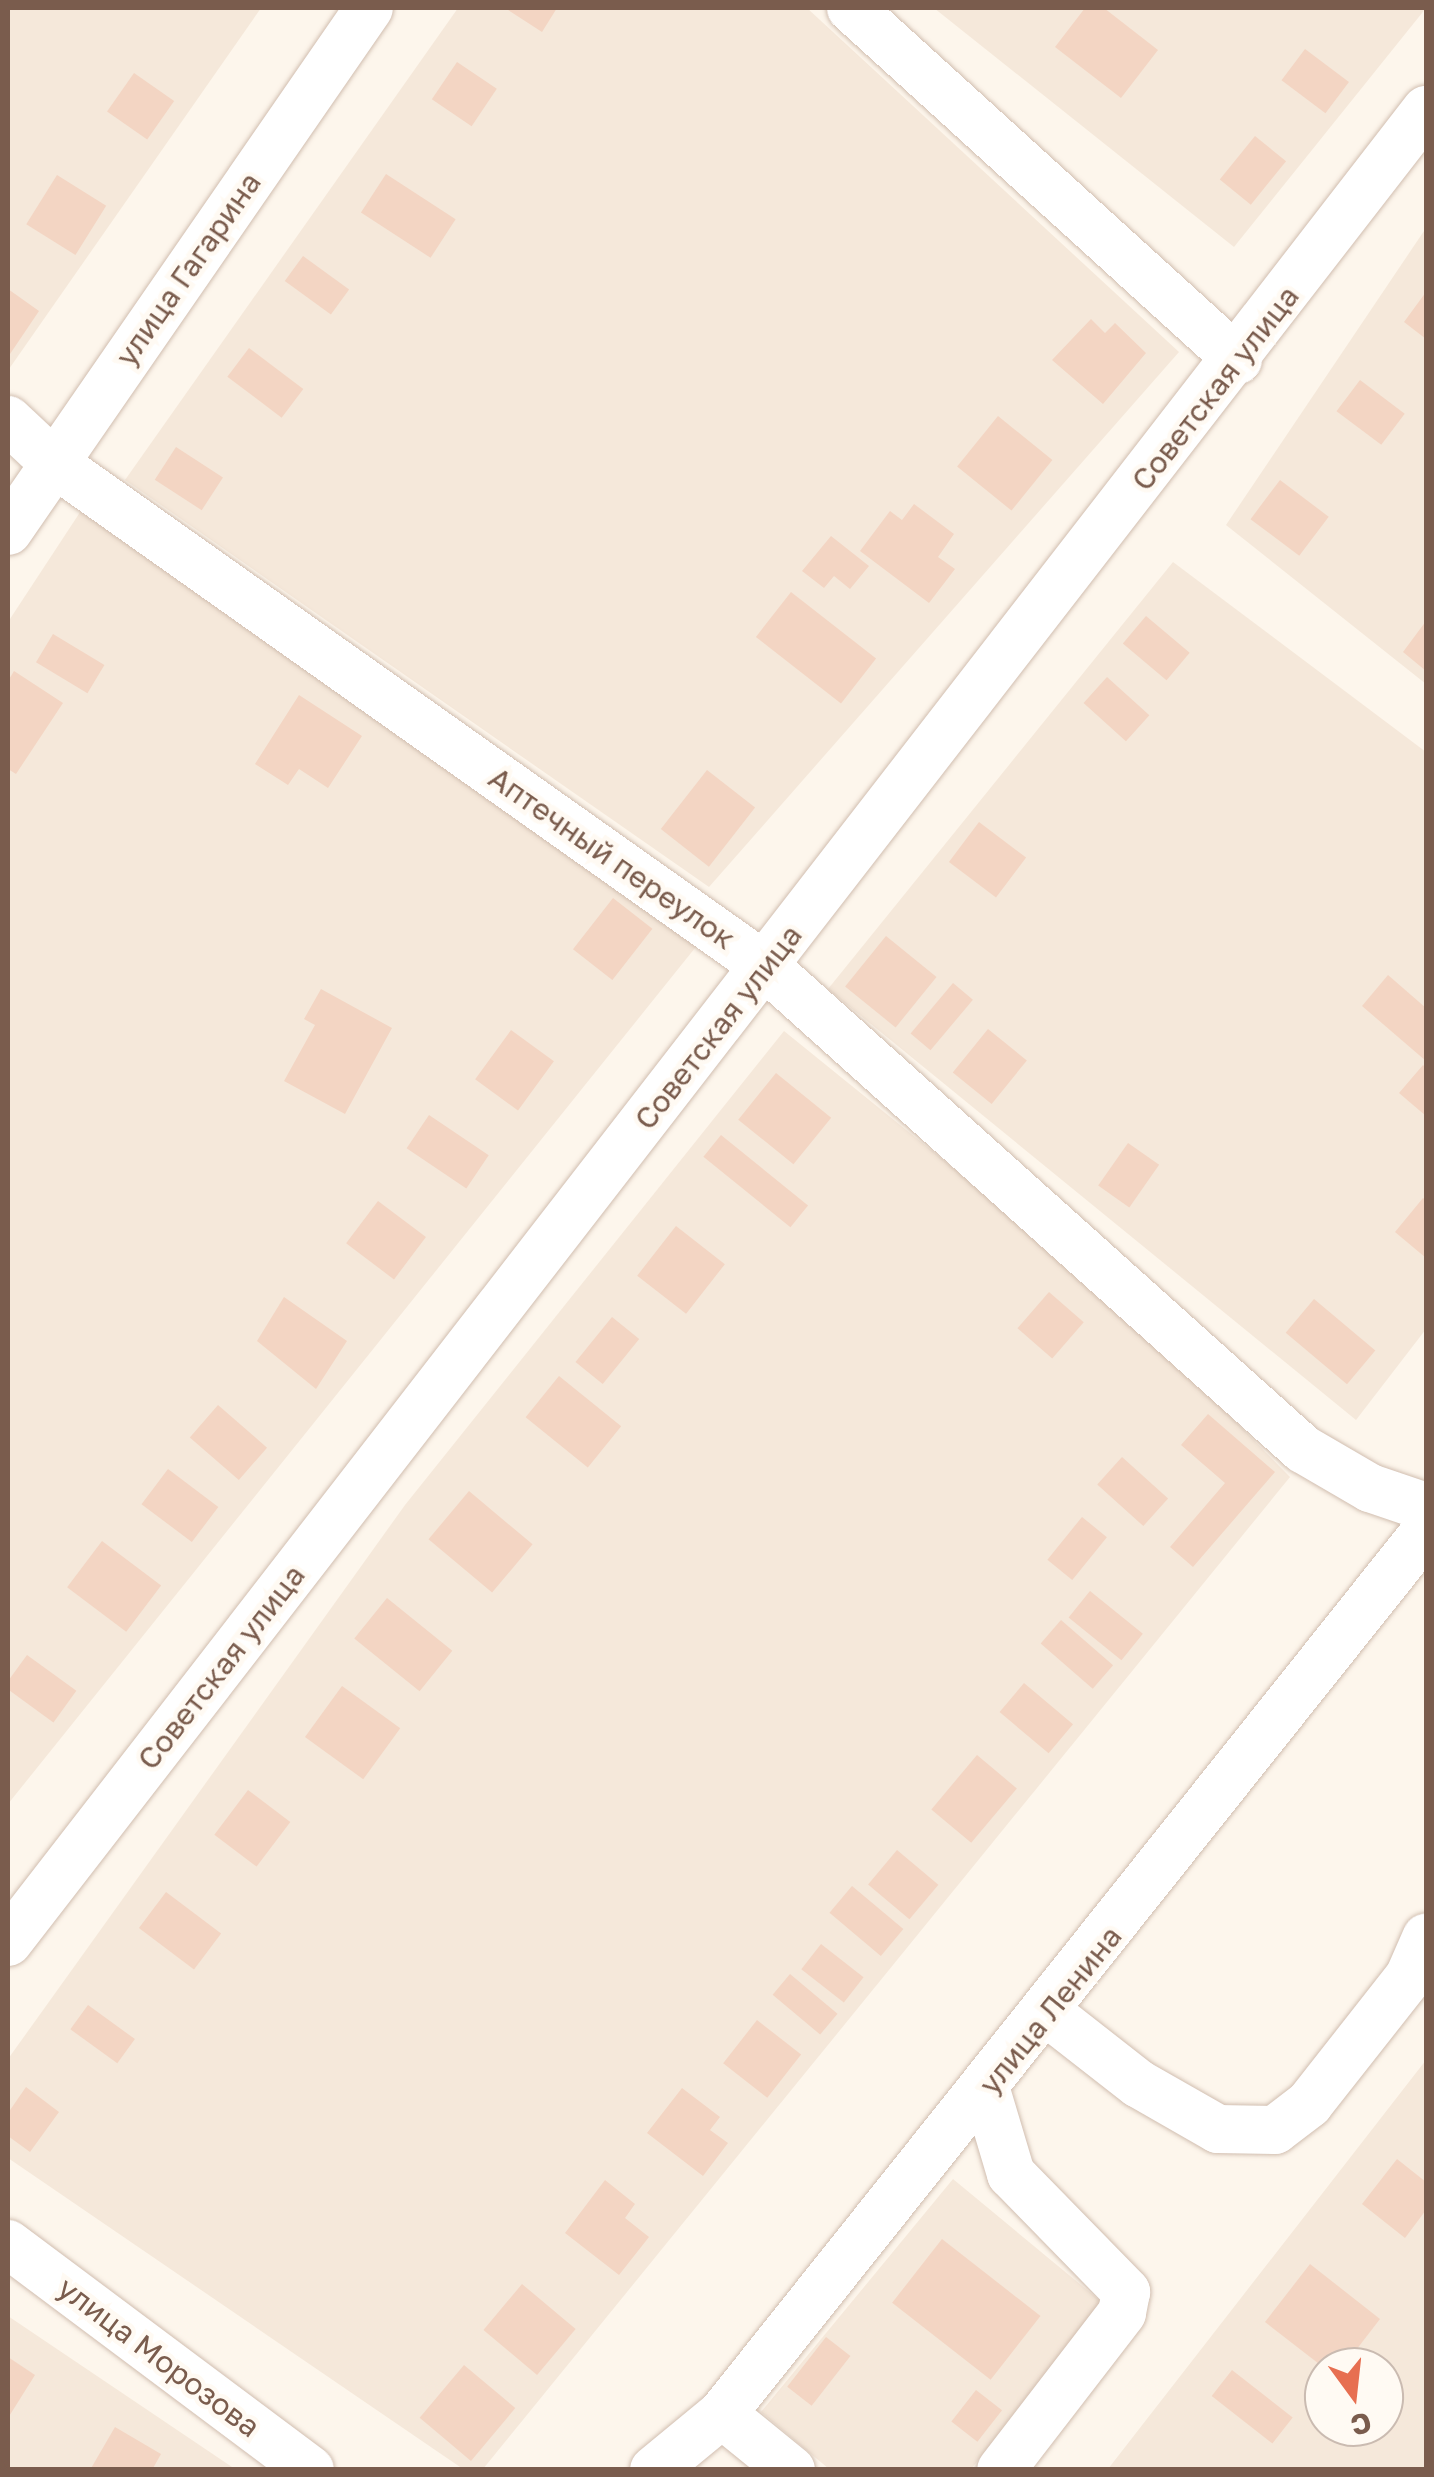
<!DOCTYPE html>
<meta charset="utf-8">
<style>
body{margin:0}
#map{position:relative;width:1434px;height:2477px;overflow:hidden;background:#fdf6ec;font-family:"Golos Text",sans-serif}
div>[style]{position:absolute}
.residential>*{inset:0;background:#f5e8da}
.building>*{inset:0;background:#f3d5c3;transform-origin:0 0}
.roads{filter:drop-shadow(0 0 2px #d1beb0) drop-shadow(0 0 2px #d1beb0)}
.minor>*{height:48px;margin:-24px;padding:0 24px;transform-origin:24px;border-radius:24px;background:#fff}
span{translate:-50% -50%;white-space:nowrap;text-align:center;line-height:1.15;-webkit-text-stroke:9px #fffaf3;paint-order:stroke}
.street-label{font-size:30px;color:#7a5c4d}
.frame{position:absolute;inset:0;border:10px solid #7a5c4d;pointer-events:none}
.north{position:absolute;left:1304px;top:2347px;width:100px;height:100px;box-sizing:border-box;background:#fffaf3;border:2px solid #cabbb1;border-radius:50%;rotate:165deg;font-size:28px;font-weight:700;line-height:40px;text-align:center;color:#7a5c4d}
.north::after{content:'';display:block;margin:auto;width:35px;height:45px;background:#e76f51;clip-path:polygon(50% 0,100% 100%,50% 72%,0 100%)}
</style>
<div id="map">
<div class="residential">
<div style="clip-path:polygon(8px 8px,261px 8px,9px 369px,8px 368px)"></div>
<div style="clip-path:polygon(458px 8px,807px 8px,1179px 352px,709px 887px,125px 480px)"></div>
<div style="clip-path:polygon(934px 8px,1426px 8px,1234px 247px)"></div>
<div style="clip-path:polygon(1426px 228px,1426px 684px,1226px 525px)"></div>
<div style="clip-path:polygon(90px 497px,703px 938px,8px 1804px,8px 622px)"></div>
<div style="clip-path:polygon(1173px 562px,1426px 752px,1426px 1329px,1356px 1420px,828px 989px)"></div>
<div style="clip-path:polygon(784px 1031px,1116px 1300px,1290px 1477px,483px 2469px,463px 2469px,8px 2158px,8px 2059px,405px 1505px)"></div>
<div style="clip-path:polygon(evenodd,1426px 2060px,1426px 2469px,1108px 2469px,1426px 2060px,1324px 2367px,1384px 2367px,1384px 2427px,1324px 2427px,1324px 2367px)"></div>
<div style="clip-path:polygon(953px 2179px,1104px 2304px,971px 2469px,829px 2469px,761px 2412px)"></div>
<div style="clip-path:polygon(8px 2316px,235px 2469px,8px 2469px)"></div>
</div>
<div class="building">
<div style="clip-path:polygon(505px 8px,557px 8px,542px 32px)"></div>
<div style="clip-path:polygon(1085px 8px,1104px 8px,1158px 50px,1121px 98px,1055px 47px)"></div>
<div style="left:1305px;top:49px;width:55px;height:39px;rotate:37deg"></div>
<div style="left:457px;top:62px;width:48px;height:45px;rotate:34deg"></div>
<div style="left:134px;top:73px;width:49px;height:47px;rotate:35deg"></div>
<div style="left:1255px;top:136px;width:40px;height:56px;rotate:39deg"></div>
<div style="left:386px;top:174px;width:83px;height:46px;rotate:33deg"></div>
<div style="left:57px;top:175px;width:58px;height:58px;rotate:32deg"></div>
<div style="left:303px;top:256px;width:57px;height:31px;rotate:36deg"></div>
<div style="clip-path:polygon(8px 289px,39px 311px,8px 357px)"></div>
<div style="clip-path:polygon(1426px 292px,1426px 339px,1404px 322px)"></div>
<div style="clip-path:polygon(1091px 319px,1105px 333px,1115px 323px,1146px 353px,1103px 404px,1052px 360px)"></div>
<div style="left:249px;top:348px;width:68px;height:36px;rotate:37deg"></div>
<div style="left:1360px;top:380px;width:56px;height:39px;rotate:37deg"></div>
<div style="left:998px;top:416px;width:70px;height:65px;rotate:39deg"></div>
<div style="left:176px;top:447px;width:56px;height:39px;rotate:33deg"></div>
<div style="left:1280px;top:480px;width:61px;height:49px;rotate:37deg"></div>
<div style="clip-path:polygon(914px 504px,954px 534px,938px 557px,955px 569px,929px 603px,860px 551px,890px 511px,902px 520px)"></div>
<div style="clip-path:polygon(831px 536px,869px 566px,850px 589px,834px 576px,824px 588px,802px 571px)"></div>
<div style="left:791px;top:592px;width:108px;height:57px;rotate:38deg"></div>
<div style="left:1146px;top:616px;width:57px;height:36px;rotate:40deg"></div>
<div style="clip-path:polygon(1426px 621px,1426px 671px,1403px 652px)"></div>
<div style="left:53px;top:634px;width:60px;height:33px;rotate:31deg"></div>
<div style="clip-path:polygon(14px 671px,63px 703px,16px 774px,8px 769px,8px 681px)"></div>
<div style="left:1107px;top:677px;width:57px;height:35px;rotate:42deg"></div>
<div style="clip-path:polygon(299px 695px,362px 736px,328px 788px,299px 769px,288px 785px,255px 764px)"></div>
<div style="left:707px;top:770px;width:61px;height:75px;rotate:38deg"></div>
<div style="left:979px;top:822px;width:59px;height:50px;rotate:37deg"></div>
<div style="left:613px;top:898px;width:50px;height:65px;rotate:38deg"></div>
<div style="left:886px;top:936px;width:65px;height:65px;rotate:39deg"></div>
<div style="clip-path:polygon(1388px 975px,1426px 1008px,1426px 1061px,1362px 1006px)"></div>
<div style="left:953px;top:983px;width:26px;height:66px;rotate:40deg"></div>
<div style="clip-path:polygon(321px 989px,392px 1028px,345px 1114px,284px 1081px,315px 1025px,304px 1019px)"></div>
<div style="left:988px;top:1029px;width:50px;height:56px;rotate:39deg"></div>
<div style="left:511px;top:1030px;width:53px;height:61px;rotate:36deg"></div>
<div style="clip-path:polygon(1423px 1065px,1426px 1068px,1426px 1116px,1399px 1093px)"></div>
<div style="left:776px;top:1073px;width:71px;height:60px;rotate:39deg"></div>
<div style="left:429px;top:1115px;width:72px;height:40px;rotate:34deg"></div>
<div style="left:721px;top:1135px;width:112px;height:28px;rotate:39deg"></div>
<div style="left:1128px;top:1143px;width:38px;height:52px;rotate:35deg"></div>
<div style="clip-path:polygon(1423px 1198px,1426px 1200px,1426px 1258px,1395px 1232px)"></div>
<div style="left:378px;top:1201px;width:60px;height:53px;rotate:37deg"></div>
<div style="left:676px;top:1226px;width:62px;height:63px;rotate:38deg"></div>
<div style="left:1049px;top:1292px;width:46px;height:48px;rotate:41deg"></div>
<div style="clip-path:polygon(284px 1297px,347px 1341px,316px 1389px,257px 1341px)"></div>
<div style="left:1314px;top:1299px;width:80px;height:44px;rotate:40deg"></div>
<div style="left:612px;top:1317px;width:35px;height:58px;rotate:39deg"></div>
<div style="left:559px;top:1376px;width:80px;height:53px;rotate:39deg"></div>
<div style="left:218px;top:1405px;width:65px;height:43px;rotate:41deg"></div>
<div style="clip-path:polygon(1208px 1414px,1275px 1472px,1193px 1567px,1170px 1547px,1225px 1483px,1181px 1445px)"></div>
<div style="left:1122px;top:1457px;width:62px;height:37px;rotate:42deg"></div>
<div style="left:168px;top:1469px;width:63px;height:44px;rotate:37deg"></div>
<div style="left:469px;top:1491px;width:83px;height:63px;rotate:40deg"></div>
<div style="left:1082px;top:1517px;width:32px;height:55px;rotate:39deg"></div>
<div style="left:102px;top:1541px;width:74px;height:58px;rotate:37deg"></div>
<div style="left:1090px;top:1591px;width:68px;height:34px;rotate:39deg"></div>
<div style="left:387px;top:1598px;width:84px;height:52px;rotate:39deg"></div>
<div style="left:1061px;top:1620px;width:69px;height:31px;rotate:41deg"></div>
<div style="left:27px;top:1655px;width:61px;height:39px;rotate:36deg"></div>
<div style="left:1024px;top:1683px;width:64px;height:38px;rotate:40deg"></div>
<div style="left:342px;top:1686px;width:72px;height:63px;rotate:36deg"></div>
<div style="left:977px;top:1755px;width:52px;height:71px;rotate:40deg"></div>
<div style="left:248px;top:1790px;width:53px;height:56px;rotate:37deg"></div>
<div style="left:897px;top:1850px;width:54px;height:45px;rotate:40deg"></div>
<div style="left:852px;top:1886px;width:67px;height:35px;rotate:40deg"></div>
<div style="left:166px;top:1892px;width:69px;height:45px;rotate:37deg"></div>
<div style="left:821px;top:1944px;width:54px;height:32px;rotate:38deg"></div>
<div style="left:790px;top:1974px;width:62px;height:27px;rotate:40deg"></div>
<div style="left:88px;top:2005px;width:58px;height:30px;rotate:36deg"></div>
<div style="left:757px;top:2020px;width:56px;height:55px;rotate:38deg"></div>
<div style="clip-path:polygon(26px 2087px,59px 2112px,30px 2152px,8px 2136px,8px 2113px)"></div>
<div style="clip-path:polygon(682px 2088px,720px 2117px,710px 2130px,728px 2143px,703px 2176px,647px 2133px)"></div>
<div style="clip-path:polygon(1397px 2159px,1426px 2182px,1426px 2210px,1405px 2238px,1362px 2204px)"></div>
<div style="clip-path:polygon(605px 2180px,635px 2204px,625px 2218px,649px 2237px,619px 2275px,565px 2233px)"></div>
<div style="left:942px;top:2239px;width:125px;height:81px;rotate:38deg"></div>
<div style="clip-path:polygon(1310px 2264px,1380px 2319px,1343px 2367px,1323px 2367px,1265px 2322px)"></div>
<div style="left:522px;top:2284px;width:70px;height:60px;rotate:40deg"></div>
<div style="left:826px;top:2337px;width:31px;height:63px;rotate:38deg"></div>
<div style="clip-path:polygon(8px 2357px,35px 2375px,8px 2418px)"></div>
<div style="left:464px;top:2365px;width:67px;height:69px;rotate:40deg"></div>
<div style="left:1232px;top:2370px;width:77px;height:33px;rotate:38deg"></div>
<div style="left:976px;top:2390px;width:33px;height:40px;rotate:38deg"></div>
<div style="clip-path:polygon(115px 2427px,161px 2454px,152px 2470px,90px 2470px)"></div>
</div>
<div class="roads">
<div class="minor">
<div style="left:851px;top:8px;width:523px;rotate:42.29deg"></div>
<div style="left:8px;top:420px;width:63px;rotate:43.1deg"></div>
<div style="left:54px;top:463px;width:872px;rotate:35.29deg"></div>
<div style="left:766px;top:967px;width:722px;rotate:41.91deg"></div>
<div style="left:1303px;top:1449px;width:78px;rotate:30.2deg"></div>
<div style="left:1370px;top:1488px;width:59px;rotate:18.7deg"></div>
<div style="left:8px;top:531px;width:635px;rotate:-55.38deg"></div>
<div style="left:8px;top:1942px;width:2317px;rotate:-52.26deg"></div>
<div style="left:1048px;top:2013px;width:115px;rotate:38deg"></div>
<div style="left:1139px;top:2084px;width:91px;rotate:29.7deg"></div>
<div style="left:1218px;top:2129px;width:57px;rotate:1deg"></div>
<div style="left:1275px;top:2130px;width:43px;rotate:-37.4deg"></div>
<div style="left:1309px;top:2104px;width:162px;rotate:-51.8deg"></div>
<div style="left:1409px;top:1977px;width:43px;rotate:-66.4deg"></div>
<div style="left:986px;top:2090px;width:88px;rotate:73.4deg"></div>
<div style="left:1011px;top:2174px;width:165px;rotate:45.7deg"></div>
<div style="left:1126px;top:2292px;width:21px;rotate:101deg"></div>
<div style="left:1122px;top:2313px;width:198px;rotate:127.6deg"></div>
<div style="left:8px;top:2244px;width:377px;rotate:36.8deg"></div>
<div style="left:722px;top:2414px;width:89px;rotate:39.1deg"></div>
<div style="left:654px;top:2470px;width:88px;rotate:-39.5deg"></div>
<div style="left:722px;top:2414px;width:1129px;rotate:-51.44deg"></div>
</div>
</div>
<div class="street-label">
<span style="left:188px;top:269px;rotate:-55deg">улица Гагарина</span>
<span style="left:1215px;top:388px;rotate:-52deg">Советская улица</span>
<span style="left:612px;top:858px;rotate:35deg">Аптечный переулок</span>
<span style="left:718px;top:1027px;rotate:-52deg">Советская улица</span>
<span style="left:221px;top:1667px;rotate:-52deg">Советская улица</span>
<span style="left:1050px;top:2010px;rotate:-51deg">улица Ленина</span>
<span style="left:159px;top:2357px;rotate:37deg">улица Морозова</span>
</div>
<div class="frame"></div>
<div class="north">С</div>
</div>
